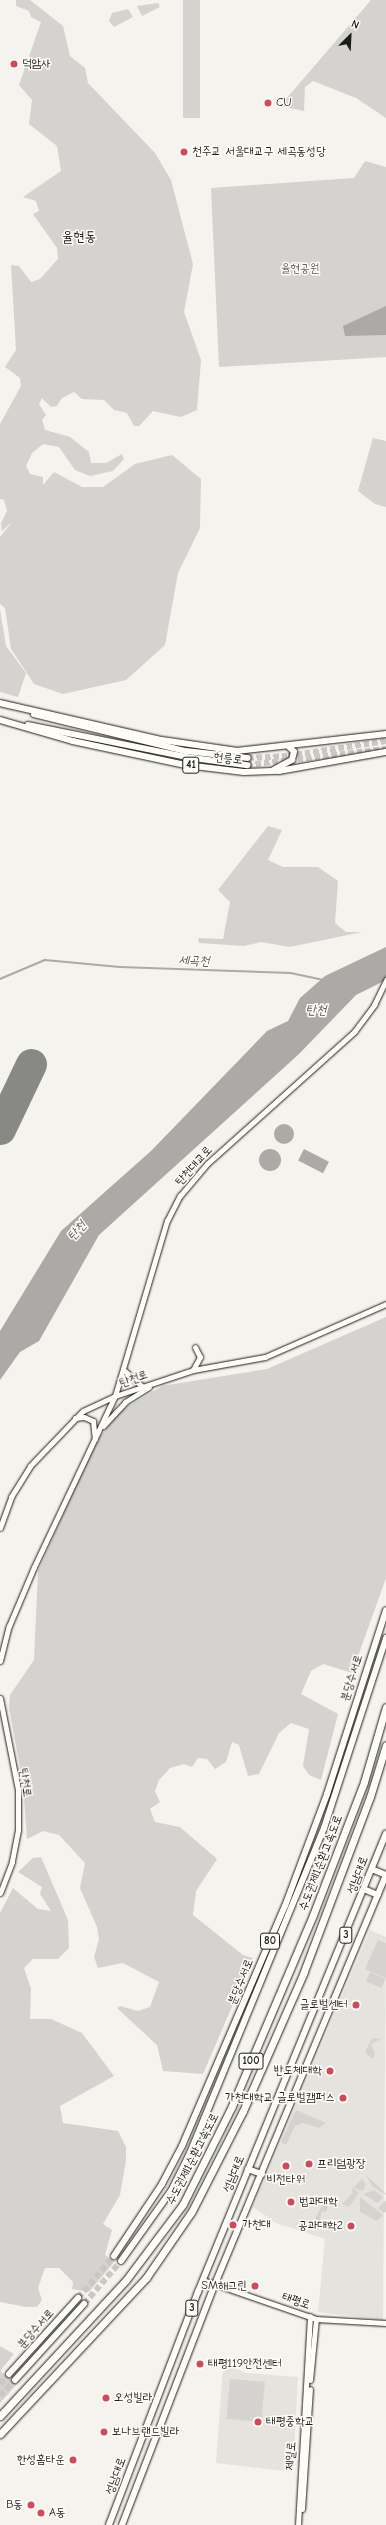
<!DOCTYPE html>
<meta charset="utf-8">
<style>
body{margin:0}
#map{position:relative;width:386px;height:2525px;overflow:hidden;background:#f4f3ee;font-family:"Comic Neue","Poor Story",sans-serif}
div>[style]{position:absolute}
.built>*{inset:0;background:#e4e3de}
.green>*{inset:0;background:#d4d3cf;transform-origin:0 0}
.water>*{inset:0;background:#abaaa6;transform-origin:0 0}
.round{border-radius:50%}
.stream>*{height:1.5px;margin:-0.75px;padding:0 0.75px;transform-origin:0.75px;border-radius:0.75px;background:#abaaa6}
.runway>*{height:31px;margin:-15.5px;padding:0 15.5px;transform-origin:15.5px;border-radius:15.5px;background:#888885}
.primary-tunnel>*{height:5.5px;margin-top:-2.75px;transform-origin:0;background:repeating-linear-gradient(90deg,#c9c8c4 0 5.5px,transparent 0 8.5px)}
.trunk-tunnel>*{height:6px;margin-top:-3px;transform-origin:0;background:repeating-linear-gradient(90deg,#c9c8c4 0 6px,transparent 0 9px)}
.roads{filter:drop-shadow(0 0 1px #1c1c1c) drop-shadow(0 0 1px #1c1c1c)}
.tertiary>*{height:4.5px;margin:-2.25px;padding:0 2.25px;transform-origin:2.25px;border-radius:2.25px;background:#fdfcf7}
.secondary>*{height:5px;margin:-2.5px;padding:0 2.5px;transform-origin:2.5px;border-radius:2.5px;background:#fdfcf7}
.primary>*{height:5.5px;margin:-2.75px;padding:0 2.75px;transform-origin:2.75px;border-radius:2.75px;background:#fdfcf7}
.trunk>*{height:6px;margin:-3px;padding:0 3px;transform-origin:3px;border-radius:3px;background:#fdfcf7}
.motorway>*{height:7px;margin:-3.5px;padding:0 3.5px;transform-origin:3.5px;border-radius:3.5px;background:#fdfcf7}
.dots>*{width:11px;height:11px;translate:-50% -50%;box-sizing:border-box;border:2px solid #fdfcf7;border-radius:50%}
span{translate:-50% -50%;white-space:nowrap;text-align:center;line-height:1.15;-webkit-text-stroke:3px #fdfcf7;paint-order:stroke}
.shield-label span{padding:1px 3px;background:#fdfcf7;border:1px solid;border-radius:3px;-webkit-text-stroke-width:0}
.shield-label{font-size:11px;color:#1c1c1c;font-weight:700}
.poi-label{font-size:12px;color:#1c1c1c}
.left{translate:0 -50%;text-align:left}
.right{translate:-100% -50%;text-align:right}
.park-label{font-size:12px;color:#5c5c5b}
.street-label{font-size:12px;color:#1c1c1c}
.water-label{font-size:13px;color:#5c5c5a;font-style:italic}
.quarter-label{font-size:14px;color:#1c1c1c}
.north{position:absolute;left:330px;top:16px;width:40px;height:40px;-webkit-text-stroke:3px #fdfcf7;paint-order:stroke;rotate:24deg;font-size:11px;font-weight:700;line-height:16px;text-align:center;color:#1c1c1c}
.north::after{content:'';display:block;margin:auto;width:14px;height:18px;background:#1c1c1c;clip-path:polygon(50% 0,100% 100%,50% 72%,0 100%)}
</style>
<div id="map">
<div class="built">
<div style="clip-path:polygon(370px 1930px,386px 1937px,383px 2320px,318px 2312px,325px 2239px,276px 2223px,253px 2207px)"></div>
<div style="clip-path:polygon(227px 2365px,246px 2373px,298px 2377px,293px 2472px,216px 2463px,223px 2368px)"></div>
</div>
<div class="green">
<div style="clip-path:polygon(16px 0,30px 0,63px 26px,70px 56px,85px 68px,88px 83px,155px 153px,171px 180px,193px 264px,184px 312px,201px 360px,197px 410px,181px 417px,153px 411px,139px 426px,134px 426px,127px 413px,114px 410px,104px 400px,82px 399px,74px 392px,62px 398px,57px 406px,51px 407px,42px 398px,39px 404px,46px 415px,42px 420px,45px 430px,70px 437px,89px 452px,91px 463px,106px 463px,122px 454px,124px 459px,113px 471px,90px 476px,75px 470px,59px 447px,43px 444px,32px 453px,26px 466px,30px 474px,43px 477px,43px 485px,54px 472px,82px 487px,103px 487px,135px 464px,172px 455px,201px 479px,200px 528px,178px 573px,165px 645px,126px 680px,63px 694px,34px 684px,11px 649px,5px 608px,0 604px,0 537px,12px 522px,2px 531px,1px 523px,7px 511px,4px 500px,0 499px,0 424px,21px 386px,20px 378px,5px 367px,16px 350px,11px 265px,19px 266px,31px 282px,40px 279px,58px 259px,57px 248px,33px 214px,39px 211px,36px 201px,23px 197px,61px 171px,57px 146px,29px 124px,32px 100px,19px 85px,41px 22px,31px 17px,29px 11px,16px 6px)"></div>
<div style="left:183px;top:0;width:17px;height:118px"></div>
<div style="clip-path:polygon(371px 0,386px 0,386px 118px,356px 98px,313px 81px,305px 87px,304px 111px,280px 106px)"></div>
<div style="clip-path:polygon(158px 3px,160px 7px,142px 16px,137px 6px)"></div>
<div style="clip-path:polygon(128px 9px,133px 17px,114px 27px,109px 21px,112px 13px)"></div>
<div style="clip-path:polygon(365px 161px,386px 167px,386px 357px,219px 367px,211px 188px,354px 178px)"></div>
<div style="clip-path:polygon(373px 438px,386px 441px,386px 507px,375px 504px,358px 491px)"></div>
<div style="clip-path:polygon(0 609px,6px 646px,26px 673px,18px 697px,0 692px)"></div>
<div style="clip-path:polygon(268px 826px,282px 830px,268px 860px,283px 867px,318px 867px,338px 881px,335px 923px,346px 932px,362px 932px,290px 947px,261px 942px,244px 946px,199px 943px,198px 938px,223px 939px,230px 902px,218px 890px)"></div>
<div style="clip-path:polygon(386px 1317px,386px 1578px,352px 1673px,323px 1664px,311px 1671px,301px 1694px,338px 1714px,321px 1780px,309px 1775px,303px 1766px,309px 1729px,291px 1723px,279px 1733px,259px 1774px,248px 1776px,239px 1745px,232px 1742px,226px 1762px,215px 1769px,207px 1759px,198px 1758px,192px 1767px,184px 1764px,170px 1768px,159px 1780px,155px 1791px,160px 1802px,150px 1809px,155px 1822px,180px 1827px,217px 1859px,196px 1891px,193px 1915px,243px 1955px,253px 1958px,203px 2074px,163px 2071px,157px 2045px,117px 2008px,120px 2006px,138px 2011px,150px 2007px,159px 1982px,123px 1963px,98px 1968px,94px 1957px,99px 1939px,97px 1927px,80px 1888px,85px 1863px,59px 1835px,43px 1831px,27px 1839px,23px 1784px,9px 1708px,10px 1695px,34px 1660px,38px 1571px,95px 1443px,120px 1411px,162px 1386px,267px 1369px)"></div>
<div style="clip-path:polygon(41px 1857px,68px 1920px,69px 1948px,58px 1959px,33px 1959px,24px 1968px,31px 1989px,30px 2019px,51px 2019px,82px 2033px,114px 2076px,60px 2106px,63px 2123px,118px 2131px,126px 2147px,126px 2160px,120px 2195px,103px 2224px,112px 2230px,105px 2255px,115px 2261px,89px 2292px,72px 2289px,73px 2282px,59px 2268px,45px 2268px,38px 2288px,42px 2300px,37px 2307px,26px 2307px,0 2302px,0 1913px,13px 1888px,38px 1909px,51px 1911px,40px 1894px,42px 1887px,18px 1872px,33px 1858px)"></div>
<div style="clip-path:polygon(378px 1940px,386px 1943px,386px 1978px,365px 1969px)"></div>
<div style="left:370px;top:1972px;width:17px;height:10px;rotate:24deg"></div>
<div style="clip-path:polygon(372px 2038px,381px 2039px,371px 2044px,375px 2054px,372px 2059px,365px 2052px)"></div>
<div style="clip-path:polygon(296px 2110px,326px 2123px,319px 2128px,303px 2123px,295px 2126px,286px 2145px,281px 2142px)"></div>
<div style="clip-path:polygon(366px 2175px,386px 2194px,386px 2195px,372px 2186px)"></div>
<div style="clip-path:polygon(362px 2179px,366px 2184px,363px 2191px,353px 2188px)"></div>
<div style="clip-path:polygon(351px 2187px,359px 2193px,349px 2207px,342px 2204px,353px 2193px)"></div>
<div style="clip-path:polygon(374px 2190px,383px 2197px,378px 2203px,363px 2194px)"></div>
<div style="clip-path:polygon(327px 2195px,325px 2200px,330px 2202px,326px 2212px,322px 2211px,317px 2230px,314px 2221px)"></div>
<div style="clip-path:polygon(360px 2197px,383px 2215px,377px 2221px,360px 2212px)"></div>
<div style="clip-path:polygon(386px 2200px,386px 2212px,384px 2213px,378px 2208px)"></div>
<div style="clip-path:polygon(0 2346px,14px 2354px,0 2371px,17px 2384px,0 2403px)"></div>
<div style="left:230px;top:2379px;width:35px;height:40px;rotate:5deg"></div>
</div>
<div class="water">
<div style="clip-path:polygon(386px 306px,386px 335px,345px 336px,343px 326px)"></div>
<div style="clip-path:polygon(386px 947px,386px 980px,356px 995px,299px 1054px,99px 1235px,39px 1341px,20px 1352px,0 1380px,0 1331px,61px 1231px,151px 1151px,267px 1031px,288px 1021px,300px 998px,325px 976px)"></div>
<div class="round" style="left:274px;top:1124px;width:20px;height:20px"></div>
<div style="left:304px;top:1149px;width:28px;height:13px;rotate:27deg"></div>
<div class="round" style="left:259px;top:1149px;width:22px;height:22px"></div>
</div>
<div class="stream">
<div style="left:0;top:979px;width:49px;rotate:-22.9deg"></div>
<div style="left:45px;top:960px;width:75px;rotate:5.3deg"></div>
<div style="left:120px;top:967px;width:171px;rotate:2deg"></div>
<div style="left:291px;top:973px;width:33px;rotate:12deg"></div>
</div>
<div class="runway">
<div style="left:0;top:1129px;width:72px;rotate:-64.5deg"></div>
</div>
<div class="primary-tunnel">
<div style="left:248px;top:758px;width:40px;rotate:-2.9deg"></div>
<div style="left:288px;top:756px;width:99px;rotate:-8.7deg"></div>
<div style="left:247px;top:765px;width:140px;rotate:-6.6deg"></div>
</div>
<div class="trunk-tunnel">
<div style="left:78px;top:2298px;width:55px;rotate:-49.4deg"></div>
<div style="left:84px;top:2304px;width:57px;rotate:-49.3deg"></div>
<div style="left:0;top:2384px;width:13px;rotate:-48deg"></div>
<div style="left:0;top:2396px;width:22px;rotate:-47deg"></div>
</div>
<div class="roads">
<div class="tertiary">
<div style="left:0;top:1528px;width:33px;rotate:-70deg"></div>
<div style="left:11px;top:1497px;width:36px;rotate:-58deg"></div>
<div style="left:30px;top:1466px;width:76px;rotate:-46.1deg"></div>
<div style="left:83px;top:1411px;width:35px;rotate:-25deg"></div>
<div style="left:115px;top:1396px;width:183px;rotate:-73.5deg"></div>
<div style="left:167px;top:1221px;width:28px;rotate:-63deg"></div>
<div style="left:180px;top:1196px;width:42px;rotate:-49.8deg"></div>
<div style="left:207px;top:1164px;width:198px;rotate:-41.9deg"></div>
<div style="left:354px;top:1032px;width:34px;rotate:-53deg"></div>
<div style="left:374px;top:1005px;width:28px;rotate:-64deg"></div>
</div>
<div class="secondary">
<div style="left:193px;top:1370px;width:15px;rotate:-62deg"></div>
<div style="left:200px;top:1357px;width:11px;rotate:-117deg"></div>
<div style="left:125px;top:1371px;width:24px;rotate:42deg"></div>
<div style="left:75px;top:1418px;width:9px;rotate:-6deg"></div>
<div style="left:84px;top:1417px;width:10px;rotate:24deg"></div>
<div style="left:93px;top:1421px;width:18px;rotate:84deg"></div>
<div style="left:103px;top:1426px;width:33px;rotate:-47deg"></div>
<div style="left:125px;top:1402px;width:28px;rotate:-32deg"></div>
<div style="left:0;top:1661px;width:36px;rotate:-76deg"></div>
<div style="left:9px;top:1626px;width:64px;rotate:-67deg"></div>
<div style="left:34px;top:1567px;width:189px;rotate:-64.7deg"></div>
<div style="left:115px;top:1396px;width:82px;rotate:-18.4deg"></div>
<div style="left:193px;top:1370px;width:73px;rotate:-10.2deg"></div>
<div style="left:265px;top:1357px;width:132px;rotate:-23.7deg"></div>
<div style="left:0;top:1698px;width:94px;rotate:78.9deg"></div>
<div style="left:18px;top:1790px;width:40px;rotate:90deg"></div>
<div style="left:18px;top:1830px;width:33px;rotate:101deg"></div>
<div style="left:12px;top:1862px;width:33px;rotate:111deg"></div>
<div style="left:203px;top:2280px;width:120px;rotate:19deg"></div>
<div style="left:316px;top:2319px;width:70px;rotate:3.3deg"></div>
<div style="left:310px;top:2380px;width:61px;rotate:-84.4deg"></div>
<div style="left:302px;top:2509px;width:120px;rotate:-86.2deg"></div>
<div style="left:298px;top:2525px;width:209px;rotate:-86.7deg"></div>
</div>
<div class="primary">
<div style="left:0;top:703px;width:166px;rotate:12.9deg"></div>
<div style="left:162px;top:740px;width:76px;rotate:8.3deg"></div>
<div style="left:237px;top:751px;width:150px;rotate:-6.5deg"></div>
<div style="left:34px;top:714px;width:156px;rotate:13.7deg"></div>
<div style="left:186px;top:751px;width:62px;rotate:6.4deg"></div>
<div style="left:0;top:720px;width:76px;rotate:16deg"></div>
<div style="left:73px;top:741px;width:116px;rotate:12deg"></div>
<div style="left:186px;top:765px;width:58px;rotate:6.9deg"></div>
<div style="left:244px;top:772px;width:35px;rotate:-2deg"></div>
<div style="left:279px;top:771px;width:109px;rotate:-10.1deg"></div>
<div style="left:28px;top:725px;width:161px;rotate:11.4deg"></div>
<div style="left:186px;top:757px;width:62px;rotate:7.5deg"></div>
<div style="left:272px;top:771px;width:23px;rotate:-29deg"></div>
<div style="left:292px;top:760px;width:8px;rotate:-76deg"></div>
<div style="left:294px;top:752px;width:7px;rotate:-135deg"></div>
<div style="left:372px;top:1869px;width:15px;rotate:23deg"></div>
<div style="left:364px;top:1889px;width:15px;rotate:23deg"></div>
<div style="left:248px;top:2169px;width:15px;rotate:20deg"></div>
<div style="left:109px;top:2525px;width:249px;rotate:-69.1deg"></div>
<div style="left:198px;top:2292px;width:495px;rotate:-67.7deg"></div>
<div style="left:122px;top:2525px;width:258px;rotate:-68.9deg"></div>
<div style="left:215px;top:2284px;width:443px;rotate:-67.3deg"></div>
</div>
<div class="trunk">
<div style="left:114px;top:2256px;width:87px;rotate:-56.3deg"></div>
<div style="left:162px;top:2184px;width:43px;rotate:-62.2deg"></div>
<div style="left:182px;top:2146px;width:261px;rotate:-66.8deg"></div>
<div style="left:285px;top:1906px;width:120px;rotate:-69.4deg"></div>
<div style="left:327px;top:1794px;width:193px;rotate:-72.2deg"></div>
<div style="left:121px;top:2261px;width:86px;rotate:-54.5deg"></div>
<div style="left:171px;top:2191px;width:42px;rotate:-63.4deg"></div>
<div style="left:190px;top:2153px;width:352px;rotate:-67.6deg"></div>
<div style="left:324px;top:1828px;width:200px;rotate:-71.9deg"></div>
<div style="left:9px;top:2374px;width:103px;rotate:-47.8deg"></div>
<div style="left:15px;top:2380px;width:103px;rotate:-47.8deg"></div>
</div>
<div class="motorway">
<div style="left:0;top:2416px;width:185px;rotate:-47.2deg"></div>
<div style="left:126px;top:2280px;width:95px;rotate:-53.1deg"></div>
<div style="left:183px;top:2204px;width:110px;rotate:-63.4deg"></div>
<div style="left:232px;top:2106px;width:207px;rotate:-67deg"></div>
<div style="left:313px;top:1915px;width:142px;rotate:-69deg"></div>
<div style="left:364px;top:1782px;width:78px;rotate:-73.7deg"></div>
<div style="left:0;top:2434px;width:214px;rotate:-46.9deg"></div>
<div style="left:146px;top:2278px;width:81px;rotate:-55.5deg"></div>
<div style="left:192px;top:2211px;width:112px;rotate:-63deg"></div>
<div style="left:243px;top:2111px;width:150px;rotate:-66.3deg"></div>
<div style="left:303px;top:1974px;width:189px;rotate:-69.3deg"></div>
<div style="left:370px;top:1797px;width:54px;rotate:-72.9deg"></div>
</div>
</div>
<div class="dots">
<div style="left:14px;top:64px;background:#d1495b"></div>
<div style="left:268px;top:103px;background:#d1495b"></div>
<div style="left:184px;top:152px;background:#d1495b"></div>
<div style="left:356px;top:2005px;background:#d1495b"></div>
<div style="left:330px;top:2071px;background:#d1495b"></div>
<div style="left:343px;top:2098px;background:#d1495b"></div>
<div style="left:309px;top:2164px;background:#d1495b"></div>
<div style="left:286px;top:2166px;background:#d1495b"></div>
<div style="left:291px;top:2202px;background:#d1495b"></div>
<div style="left:233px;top:2225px;background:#d1495b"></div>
<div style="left:351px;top:2226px;background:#d1495b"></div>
<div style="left:255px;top:2286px;background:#d1495b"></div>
<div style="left:200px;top:2364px;background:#d1495b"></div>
<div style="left:106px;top:2398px;background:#d1495b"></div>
<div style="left:258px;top:2422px;background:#d1495b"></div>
<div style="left:104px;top:2432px;background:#d1495b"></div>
<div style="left:73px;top:2460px;background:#d1495b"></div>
<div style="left:31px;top:2505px;background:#d1495b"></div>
<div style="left:41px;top:2513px;background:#d1495b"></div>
</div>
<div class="shield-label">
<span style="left:191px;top:765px">41</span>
<span style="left:346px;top:1935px">3</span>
<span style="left:270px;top:1941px">80</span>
<span style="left:251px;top:2061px">100</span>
<span style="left:192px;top:2308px">3</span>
</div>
<div class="poi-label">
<span class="left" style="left:22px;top:64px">덕암사</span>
<span class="left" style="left:276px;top:103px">CU</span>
<span class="left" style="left:192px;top:152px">천주교 서울대교구 세곡동성당</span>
<span class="right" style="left:348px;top:2005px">글로벌센터</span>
<span class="right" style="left:322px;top:2071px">반도체대학</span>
<span class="right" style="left:335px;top:2098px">가천대학교 글로벌캠퍼스</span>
<span class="left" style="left:317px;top:2164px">프리덤광장</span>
<span style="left:286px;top:2180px">비전타워</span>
<span class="left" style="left:299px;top:2202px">법과대학</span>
<span class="left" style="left:242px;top:2225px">가천대</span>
<span class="right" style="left:343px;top:2226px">공과대학2</span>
<span class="right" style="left:247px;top:2286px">SM해그린</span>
<span class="left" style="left:208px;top:2364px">태평119안전센터</span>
<span class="left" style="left:114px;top:2398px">오성빌라</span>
<span class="left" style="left:266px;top:2422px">태평중학교</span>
<span class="left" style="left:112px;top:2432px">보나브랜드빌라</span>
<span class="right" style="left:65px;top:2460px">한성홈타운</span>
<span class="right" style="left:23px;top:2505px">B동</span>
<span class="left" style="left:49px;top:2513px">A동</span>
</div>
<div class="park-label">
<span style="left:300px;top:269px">율현공원</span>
</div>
<div class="street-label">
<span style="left:228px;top:759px;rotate:6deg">헌릉로</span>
<span style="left:194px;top:1166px;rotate:-48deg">탄천대교로</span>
<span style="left:134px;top:1379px;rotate:-19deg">탄천로</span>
<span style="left:352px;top:1678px;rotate:-72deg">분당수서로</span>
<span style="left:25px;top:1783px;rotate:82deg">탄천로</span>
<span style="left:321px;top:1863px;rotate:-69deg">수도권제1순환고속도로</span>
<span style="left:358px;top:1875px;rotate:-69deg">성남대로</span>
<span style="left:241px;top:1982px;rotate:-68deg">분당수서로</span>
<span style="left:193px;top:2159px;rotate:-63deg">수도권제1순환고속도로</span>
<span style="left:234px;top:2174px;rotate:-68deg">성남대로</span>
<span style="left:296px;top:2301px;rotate:19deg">태평로</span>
<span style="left:36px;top:2329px;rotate:-48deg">분당수서로</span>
<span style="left:291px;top:2456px;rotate:-86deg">제일로</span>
<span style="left:116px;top:2476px;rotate:-70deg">성남대로</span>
</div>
<div class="water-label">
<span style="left:194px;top:961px;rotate:2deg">세곡천</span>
<span style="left:316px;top:1010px">탄천</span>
<span style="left:77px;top:1231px;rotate:-49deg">탄천</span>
</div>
<div class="quarter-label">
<span style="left:79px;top:237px">율현동</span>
</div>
<div class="north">N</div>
</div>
